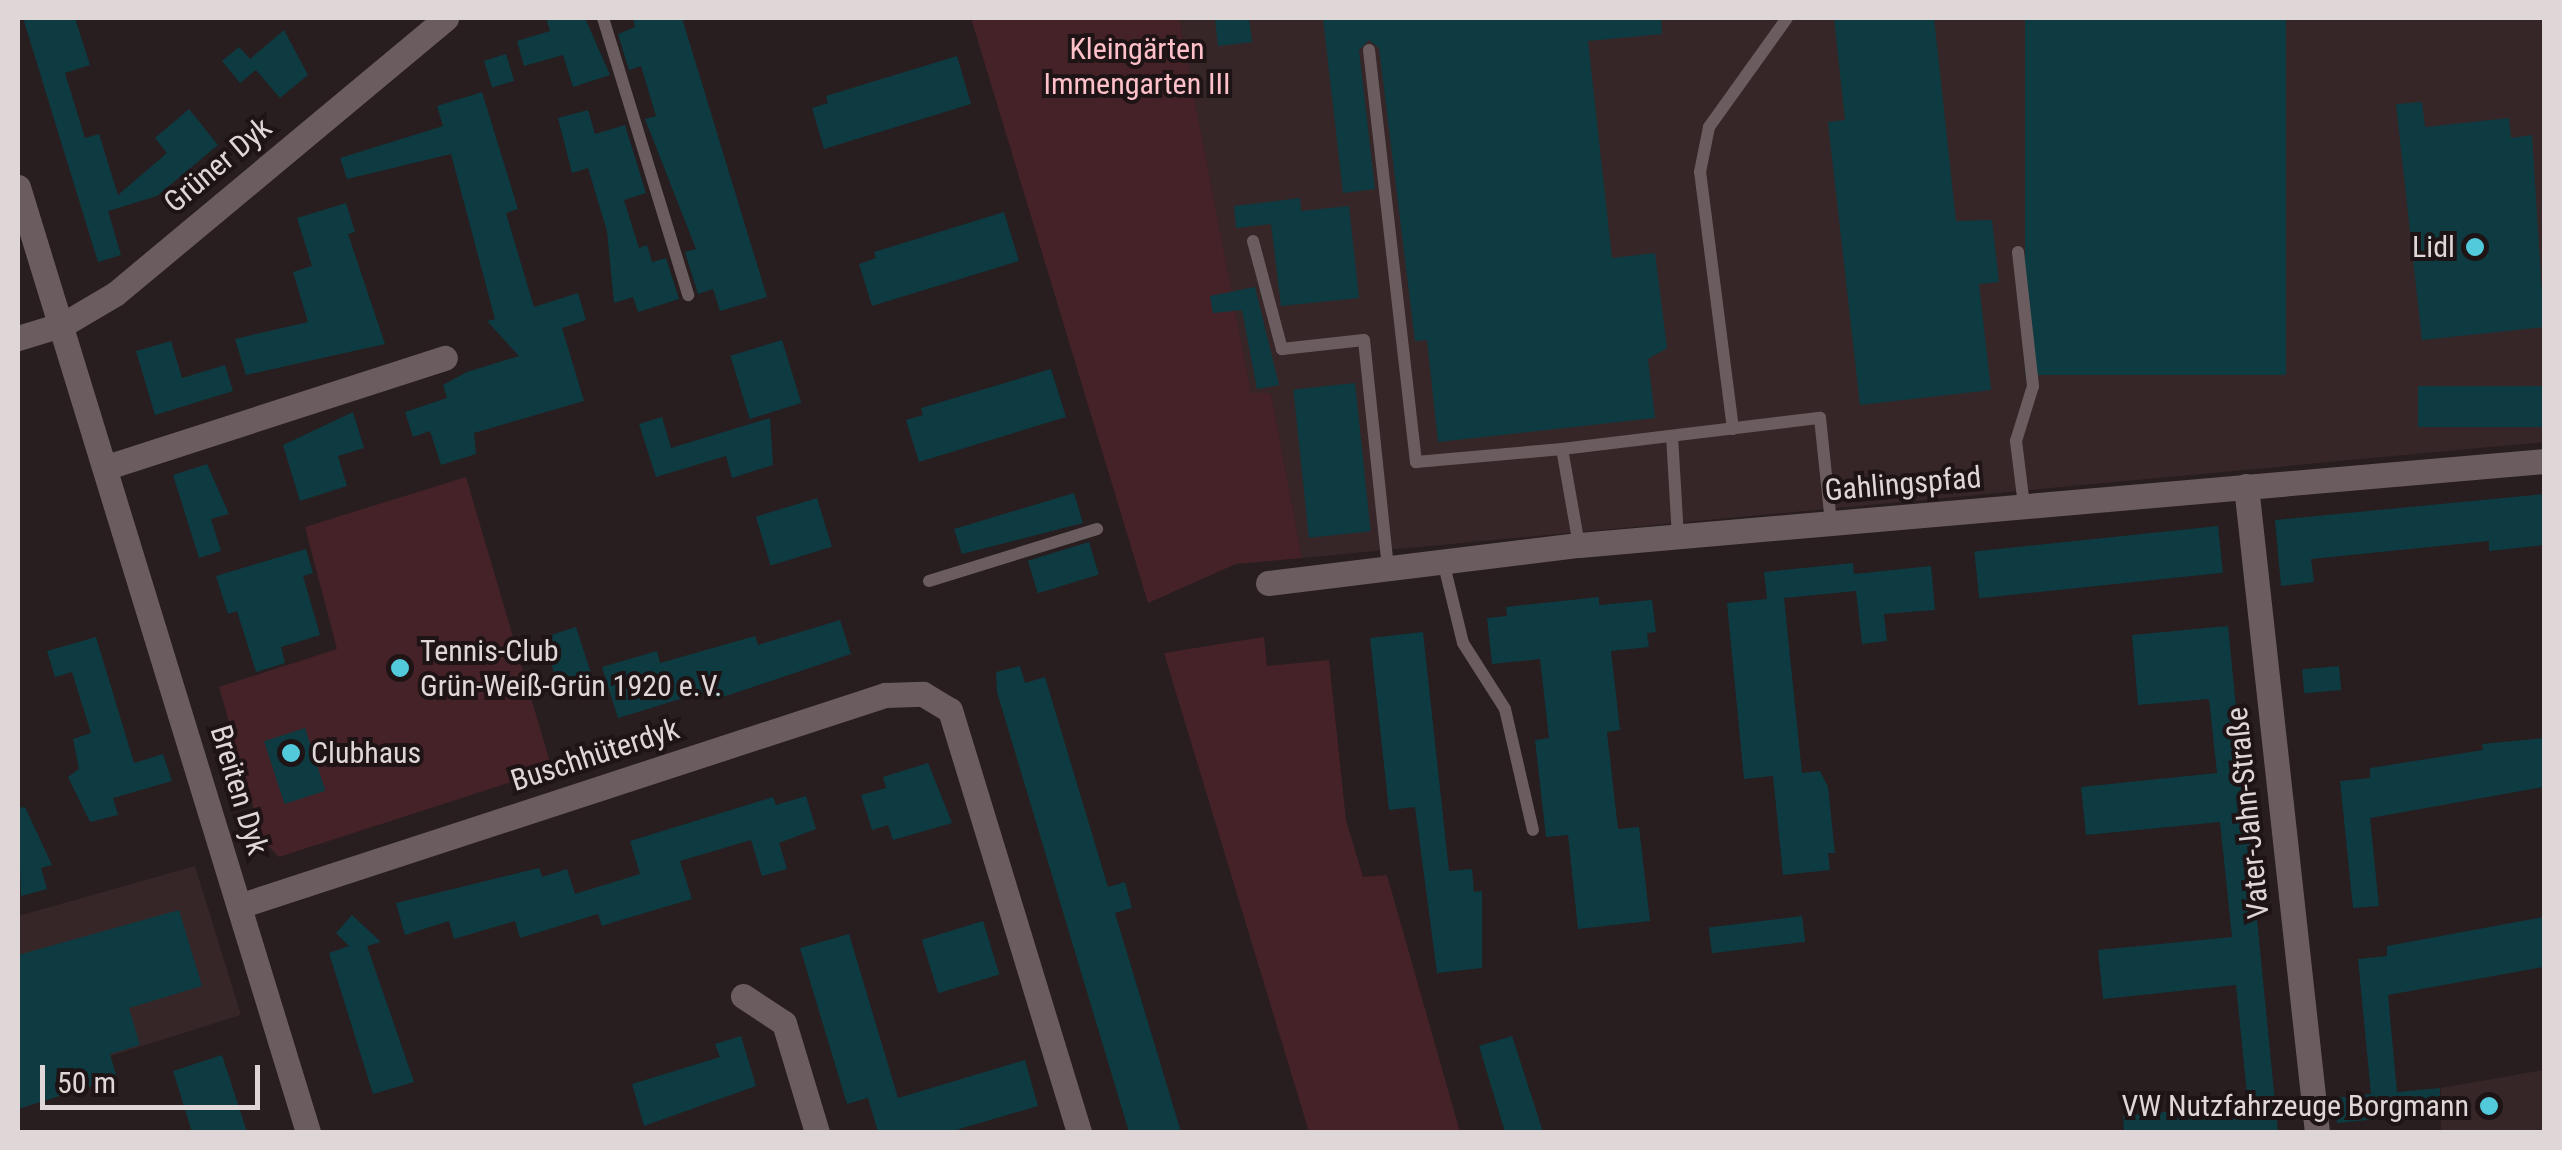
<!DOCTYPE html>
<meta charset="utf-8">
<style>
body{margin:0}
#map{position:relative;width:2562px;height:1150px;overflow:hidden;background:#281d1f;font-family:"Roboto Condensed",sans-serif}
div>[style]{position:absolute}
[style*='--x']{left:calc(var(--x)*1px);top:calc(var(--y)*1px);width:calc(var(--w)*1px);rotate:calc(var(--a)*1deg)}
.built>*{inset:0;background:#362628}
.green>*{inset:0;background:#442228}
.building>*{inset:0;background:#0d3b41;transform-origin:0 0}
.lane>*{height:12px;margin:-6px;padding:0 6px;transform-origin:6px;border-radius:6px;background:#6b5d5f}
.street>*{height:25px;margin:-12.5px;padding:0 12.5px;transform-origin:12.5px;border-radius:12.5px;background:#6b5d5f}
.dots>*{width:28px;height:28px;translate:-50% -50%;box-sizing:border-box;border:5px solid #1f1415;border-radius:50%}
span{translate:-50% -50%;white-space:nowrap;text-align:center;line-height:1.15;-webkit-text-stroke:8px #1f1415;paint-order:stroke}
.park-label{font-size:30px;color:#fec0c9}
.street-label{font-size:30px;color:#ded6d7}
.poi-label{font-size:30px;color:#ded6d7}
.right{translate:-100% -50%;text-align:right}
.left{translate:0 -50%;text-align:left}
.frame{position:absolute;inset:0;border:20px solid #ded6d7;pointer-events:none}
.scale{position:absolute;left:40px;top:1065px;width:220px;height:45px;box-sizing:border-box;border:5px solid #ded6d7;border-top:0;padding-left:12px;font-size:30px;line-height:35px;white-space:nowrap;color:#ded6d7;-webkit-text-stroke:8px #1f1415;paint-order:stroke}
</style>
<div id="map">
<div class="built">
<div style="clip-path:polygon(1179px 18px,2544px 18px,2544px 442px,1302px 558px,1271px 393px,1251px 394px)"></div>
<div style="clip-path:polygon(195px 866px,241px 1015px,18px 1085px,18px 916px)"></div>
<div style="clip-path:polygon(2544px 1070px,2544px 1132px,2441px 1132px,2441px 1088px)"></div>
</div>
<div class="green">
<div style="clip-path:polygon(971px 18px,1179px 18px,1251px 393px,1271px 393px,1302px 558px,1236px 564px,1148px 603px)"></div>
<div style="clip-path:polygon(466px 477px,552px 769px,279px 857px,263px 841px,219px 687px,337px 649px,305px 527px)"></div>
<div style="clip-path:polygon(1264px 637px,1267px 666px,1329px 660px,1346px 820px,1363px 877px,1387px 875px,1460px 1132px,1309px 1132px,1164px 653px)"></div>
</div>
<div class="building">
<div style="clip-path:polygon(23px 18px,75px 18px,90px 65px,65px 73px,85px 138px,99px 134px,118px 195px,167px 153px,155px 138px,189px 109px,218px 145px,157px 196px,108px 211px,121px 255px,98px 262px)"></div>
<div style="clip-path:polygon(546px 18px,585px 18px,610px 75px,573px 87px,563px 55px,524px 66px,517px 41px,550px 31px)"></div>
<div style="clip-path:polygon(633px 18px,682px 18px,767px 297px,720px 311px,713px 289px,698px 294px,685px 252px,696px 249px,645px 119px,656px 116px,641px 66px,629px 70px,618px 34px,635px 27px)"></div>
<div style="clip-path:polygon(1234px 18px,1249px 18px,1252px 42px,1218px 46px,1215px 19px)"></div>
<div style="clip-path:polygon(1323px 18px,1661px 18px,1662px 34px,1588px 41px,1612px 258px,1655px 253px,1667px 348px,1648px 359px,1655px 418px,1438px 442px,1427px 340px,1415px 341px,1379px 48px,1369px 40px,1359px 50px,1375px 189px,1343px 193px)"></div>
<div style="clip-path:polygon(1834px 18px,1934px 18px,1956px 221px,1992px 220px,1999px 282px,1979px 284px,1991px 390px,1860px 405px,1828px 122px,1845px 120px)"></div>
<div style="left:2025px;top:18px;width:261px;height:357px"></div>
<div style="clip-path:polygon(284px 30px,308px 75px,280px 98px,256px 70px,240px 83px,222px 61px,239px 47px,250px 59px)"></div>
<div style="left:506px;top:54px;width:28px;height:23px;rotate:73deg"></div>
<div style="clip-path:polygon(957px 56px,971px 104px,824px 149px,812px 108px,828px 103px,826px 96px)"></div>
<div style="clip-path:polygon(482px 92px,518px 209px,506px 213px,534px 307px,578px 293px,586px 320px,562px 328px,584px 401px,474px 433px,476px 454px,441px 465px,430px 431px,413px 437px,405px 412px,447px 398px,443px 385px,467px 372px,519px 356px,487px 321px,495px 319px,451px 154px,347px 179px,340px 158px,443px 126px,437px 106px)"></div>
<div style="clip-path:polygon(2422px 102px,2425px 127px,2509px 118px,2511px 138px,2532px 135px,2544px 327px,2422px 340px,2396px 104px)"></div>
<div style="clip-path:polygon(588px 110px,595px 134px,625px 125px,646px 193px,624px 200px,639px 248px,647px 245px,652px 262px,666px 258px,679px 299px,638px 312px,633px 297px,614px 303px,607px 231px,588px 168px,572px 173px,558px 118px)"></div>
<div style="clip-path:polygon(1300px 198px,1301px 211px,1349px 206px,1359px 298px,1281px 306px,1271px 224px,1236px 228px,1234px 206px)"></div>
<div style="clip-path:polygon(346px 203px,355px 232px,348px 234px,385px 344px,246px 375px,235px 339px,308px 322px,293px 272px,312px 266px,297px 218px)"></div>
<div style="clip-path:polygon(1004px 212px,1019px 261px,872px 306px,859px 264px,876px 258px,874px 252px)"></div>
<div style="clip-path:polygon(1255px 287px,1279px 385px,1257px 389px,1242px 310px,1213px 313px,1210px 296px)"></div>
<div style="left:782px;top:340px;width:66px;height:54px;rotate:73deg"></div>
<div style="clip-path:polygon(171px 341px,182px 378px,225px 365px,233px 391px,155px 415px,136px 351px)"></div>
<div style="clip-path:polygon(1051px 369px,1066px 417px,919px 462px,906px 420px,923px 415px,921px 408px)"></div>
<div style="left:1355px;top:383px;width:149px;height:62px;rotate:84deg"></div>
<div style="left:2544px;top:386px;width:41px;height:126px;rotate:90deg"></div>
<div style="clip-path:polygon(353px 412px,364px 448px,338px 456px,347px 486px,300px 501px,283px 445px)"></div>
<div style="clip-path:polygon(662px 417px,671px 448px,770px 418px,773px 465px,732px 478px,726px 456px,656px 477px,639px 424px)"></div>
<div style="clip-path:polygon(207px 464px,229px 514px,211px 519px,221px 551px,199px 558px,173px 475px)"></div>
<div style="clip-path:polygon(1074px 493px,1083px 523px,962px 554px,954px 529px)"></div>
<div style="clip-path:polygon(2544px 494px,2544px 545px,2489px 551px,2489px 541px,2311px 559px,2314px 582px,2281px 586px,2275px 520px)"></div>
<div style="left:817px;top:498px;width:51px;height:64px;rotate:73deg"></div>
<div style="left:2218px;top:526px;width:47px;height:245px;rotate:84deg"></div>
<div style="left:1089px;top:542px;width:34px;height:64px;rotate:73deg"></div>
<div style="clip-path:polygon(306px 549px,313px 573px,303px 576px,320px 635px,281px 647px,285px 663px,256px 672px,237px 611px,228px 614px,216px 576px)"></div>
<div style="clip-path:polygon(1853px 563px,1854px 574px,1931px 566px,1935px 610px,1884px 614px,1887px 641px,1862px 644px,1856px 591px,1784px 598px,1802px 773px,1820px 771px,1828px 787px,1835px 853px,1828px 853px,1830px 870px,1783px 875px,1773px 776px,1744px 779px,1727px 603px,1767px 599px,1764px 572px)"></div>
<div style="clip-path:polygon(1599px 597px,1599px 605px,1652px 600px,1656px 632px,1647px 633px,1649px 647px,1611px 651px,1620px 730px,1607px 732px,1618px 829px,1639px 827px,1650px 921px,1578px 929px,1568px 835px,1546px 837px,1535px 740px,1549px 738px,1540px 659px,1492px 664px,1487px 618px,1507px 616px,1506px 607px)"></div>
<div style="clip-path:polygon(840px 620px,851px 654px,717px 699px,700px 693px,618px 718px,602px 667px,657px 651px,660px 663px,755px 636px,758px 645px)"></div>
<div style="clip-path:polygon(2228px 626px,2278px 1132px,2124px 1132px,2123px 1116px,2248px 1104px,2236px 985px,2103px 999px,2098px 950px,2232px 937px,2220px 822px,2086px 835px,2081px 787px,2217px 773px,2209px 699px,2138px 705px,2132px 635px)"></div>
<div style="left:576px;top:627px;width:63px;height:35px;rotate:72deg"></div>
<div style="clip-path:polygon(1423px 632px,1449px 871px,1472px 869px,1474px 892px,1482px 891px,1482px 968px,1437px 973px,1415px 807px,1389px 810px,1370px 638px)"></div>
<div style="clip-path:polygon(96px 637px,134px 763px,163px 754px,172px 781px,113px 798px,118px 815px,90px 822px,68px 777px,79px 769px,73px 739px,91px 733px,72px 672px,55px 677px,47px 651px)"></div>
<div style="clip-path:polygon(1020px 666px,1025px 683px,1045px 677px,1108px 887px,1125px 882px,1132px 908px,1115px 913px,1181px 1132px,1129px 1132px,997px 692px,996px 672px)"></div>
<div style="left:2339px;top:666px;width:24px;height:37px;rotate:85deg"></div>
<div style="left:305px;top:728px;width:66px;height:43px;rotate:72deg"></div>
<div style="clip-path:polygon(2544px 738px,2544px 787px,2370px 818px,2379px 906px,2353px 908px,2340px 781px,2370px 778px,2370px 768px,2483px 750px,2482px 744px)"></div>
<div style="clip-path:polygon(928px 763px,952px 823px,893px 840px,888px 825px,872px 830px,861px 795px,886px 788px,883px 777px)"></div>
<div style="clip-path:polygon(806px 796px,816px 829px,779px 843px,787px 869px,762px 876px,751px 840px,680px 861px,692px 899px,614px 922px,602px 926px,598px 914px,520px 938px,515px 921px,454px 939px,449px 921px,405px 935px,396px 903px,539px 868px,542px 877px,567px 869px,575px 894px,640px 874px,630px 841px,773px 797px,776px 805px)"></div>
<div style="clip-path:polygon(25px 807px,52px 865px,41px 868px,47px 889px,21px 896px,18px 808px)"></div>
<div style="clip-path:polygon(179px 910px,202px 986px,129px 1008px,140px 1045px,110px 1054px,117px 1078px,18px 1109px,18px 955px)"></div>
<div style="clip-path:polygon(352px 915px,381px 942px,367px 946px,414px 1082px,373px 1094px,329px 953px,349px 946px,336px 933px)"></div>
<div style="left:1802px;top:916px;width:26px;height:94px;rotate:83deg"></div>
<div style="clip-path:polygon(2544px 917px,2544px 967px,2388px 995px,2397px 1092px,2440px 1088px,2440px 1113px,2337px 1123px,2334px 1098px,2371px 1094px,2358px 959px,2387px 956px,2387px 946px)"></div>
<div style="left:983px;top:921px;width:56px;height:64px;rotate:73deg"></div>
<div style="clip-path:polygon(849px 934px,898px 1098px,1025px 1060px,1038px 1106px,949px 1132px,878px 1132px,868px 1098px,847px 1104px,800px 948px)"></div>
<div style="clip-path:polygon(741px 1036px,756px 1086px,644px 1126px,632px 1084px,720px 1057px,715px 1044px)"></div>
<div style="clip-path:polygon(1512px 1036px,1537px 1113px,1543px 1132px,1505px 1132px,1479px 1046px)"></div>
<div style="clip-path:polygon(222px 1055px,247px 1132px,192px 1132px,173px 1071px)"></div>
</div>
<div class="lane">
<div style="--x:603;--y:18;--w:290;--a:72.9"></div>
<div style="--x:1369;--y:50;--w:415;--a:83.5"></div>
<div style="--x:1416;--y:462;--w:147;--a:-5.1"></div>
<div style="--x:1253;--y:241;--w:112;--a:75"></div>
<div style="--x:1282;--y:349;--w:82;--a:-6.3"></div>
<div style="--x:1364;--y:340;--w:228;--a:84"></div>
<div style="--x:2018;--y:252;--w:135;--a:83.6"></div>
<div style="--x:2033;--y:386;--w:58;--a:107.2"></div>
<div style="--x:2016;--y:441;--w:64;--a:82.9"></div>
<div style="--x:1733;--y:429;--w:259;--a:-97.3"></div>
<div style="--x:1700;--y:172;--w:46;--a:-78.7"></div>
<div style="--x:1709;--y:127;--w:134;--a:-54.4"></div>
<div style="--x:1672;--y:436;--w:100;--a:86.6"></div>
<div style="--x:1579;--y:545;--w:97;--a:-100"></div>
<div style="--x:1562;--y:449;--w:260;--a:-6.9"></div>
<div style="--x:1820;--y:418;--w:106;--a:84"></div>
<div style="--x:1443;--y:561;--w:84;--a:76.3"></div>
<div style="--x:1463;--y:643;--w:78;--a:57.5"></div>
<div style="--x:1505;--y:709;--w:124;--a:77"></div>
<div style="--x:929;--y:581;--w:176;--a:-17.2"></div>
</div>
<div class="street">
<div style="--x:18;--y:187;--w:988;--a:72.94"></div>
<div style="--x:18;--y:338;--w:48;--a:-16.9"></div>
<div style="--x:64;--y:324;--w:59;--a:-30.5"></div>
<div style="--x:115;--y:294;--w:431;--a:-39.8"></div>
<div style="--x:107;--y:467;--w:355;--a:-17.9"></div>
<div style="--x:2246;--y:486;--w:650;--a:83.73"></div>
<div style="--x:1268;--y:583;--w:313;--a:-7"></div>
<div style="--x:1579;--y:545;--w:969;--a:-4.97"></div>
<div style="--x:239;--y:906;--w:680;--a:-18.09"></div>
<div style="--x:885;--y:695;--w:38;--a:-2"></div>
<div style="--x:923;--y:694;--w:31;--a:31"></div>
<div style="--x:950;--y:710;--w:441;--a:73"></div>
<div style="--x:743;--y:996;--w:49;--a:33.4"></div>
<div style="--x:784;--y:1023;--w:114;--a:73.2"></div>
</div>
<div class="dots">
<div style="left:2475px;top:247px;background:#53cadc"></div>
<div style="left:400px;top:668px;background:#53cadc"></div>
<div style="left:291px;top:753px;background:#53cadc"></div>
<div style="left:2489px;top:1106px;background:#53cadc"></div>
</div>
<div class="park-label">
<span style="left:1137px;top:66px">Kleingärten<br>Immengarten III</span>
</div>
<div class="street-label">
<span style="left:218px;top:165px;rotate:-40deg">Grüner Dyk</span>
<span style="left:1903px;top:484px;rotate:-5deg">Gahlingspfad</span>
<span style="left:595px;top:755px;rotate:-18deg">Buschhüterdyk</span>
<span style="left:239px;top:790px;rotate:73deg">Breiten Dyk</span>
<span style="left:2248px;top:813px;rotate:-96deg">Vater-Jahn-Straße</span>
</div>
<div class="poi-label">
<span class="right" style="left:2455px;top:247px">Lidl</span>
<span class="left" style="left:420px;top:668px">Tennis-Club<br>Grün-Weiß-Grün 1920 e.V.</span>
<span class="left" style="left:311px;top:753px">Clubhaus</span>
<span class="right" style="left:2469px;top:1106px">VW Nutzfahrzeuge Borgmann</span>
</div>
<div class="frame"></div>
<div class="scale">50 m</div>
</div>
